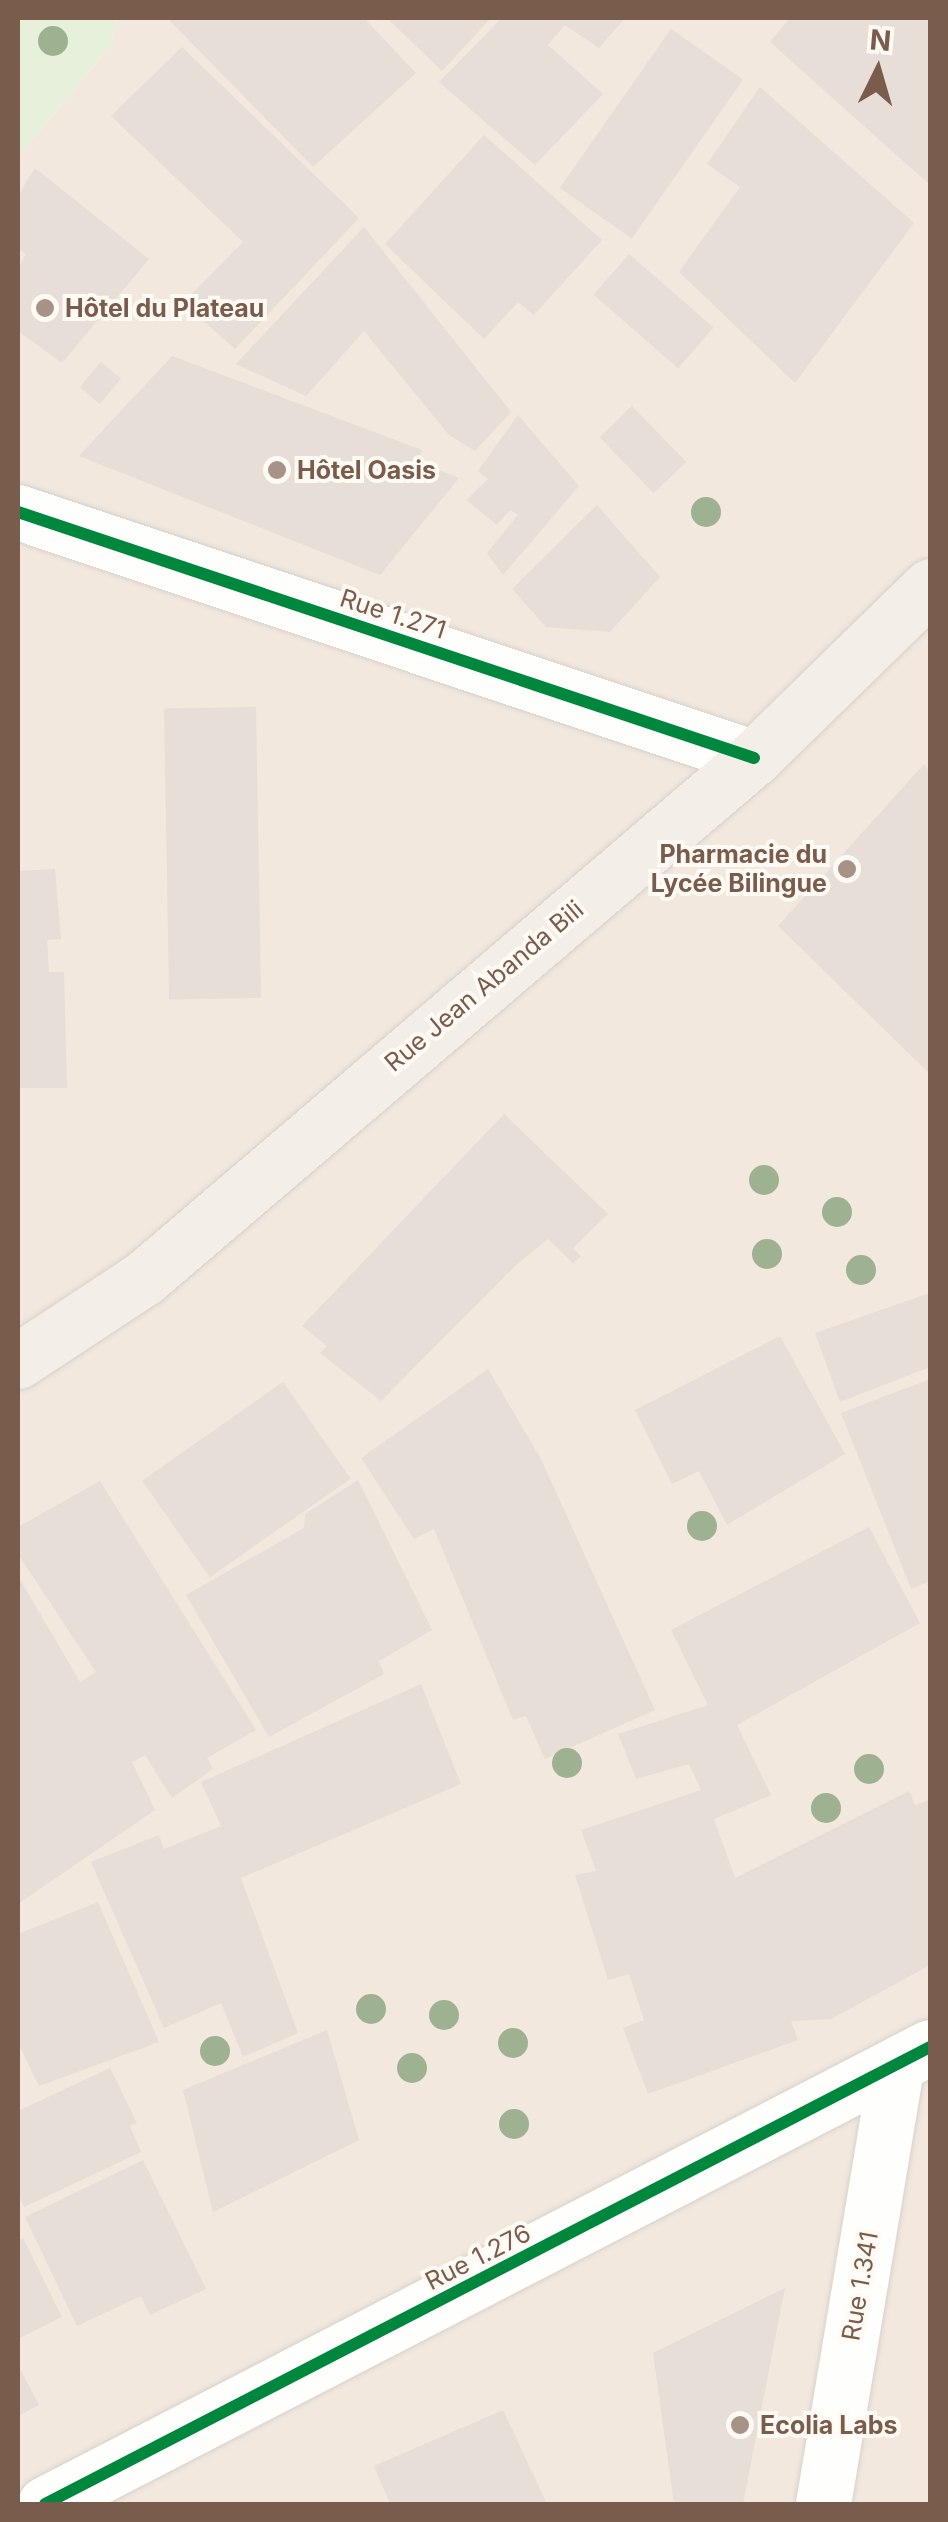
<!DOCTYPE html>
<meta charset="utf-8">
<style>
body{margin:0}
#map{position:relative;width:948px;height:2522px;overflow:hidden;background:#f9f5f0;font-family:Inter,sans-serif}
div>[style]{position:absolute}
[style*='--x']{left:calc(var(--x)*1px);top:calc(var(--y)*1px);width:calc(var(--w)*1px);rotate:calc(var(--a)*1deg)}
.residential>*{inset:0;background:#f2e8de}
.green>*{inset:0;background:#e7f0db}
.building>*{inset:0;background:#e6ded7;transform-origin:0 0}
.roads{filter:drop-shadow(0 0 2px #d7d1cb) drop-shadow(0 0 2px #d7d1cb)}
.minor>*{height:55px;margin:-27.5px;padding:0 27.5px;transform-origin:27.5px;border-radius:27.5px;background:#fefefd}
.tertiary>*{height:55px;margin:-27.5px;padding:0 27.5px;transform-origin:27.5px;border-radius:27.5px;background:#fefefd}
.primary>*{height:55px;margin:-27.5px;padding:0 27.5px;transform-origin:27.5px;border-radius:27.5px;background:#f3eee8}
.cycleway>*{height:12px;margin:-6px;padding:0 6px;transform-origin:6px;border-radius:6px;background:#00873e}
.trees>*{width:30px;height:30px;margin:-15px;border-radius:50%;background:#9eb190}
.dots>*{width:28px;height:28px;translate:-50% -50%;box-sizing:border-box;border:5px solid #fffaf3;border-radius:50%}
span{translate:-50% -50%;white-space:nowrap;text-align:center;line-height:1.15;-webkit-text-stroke:8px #fffaf3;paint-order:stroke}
.poi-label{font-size:25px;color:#7a5c4d;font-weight:700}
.left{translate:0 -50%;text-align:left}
.right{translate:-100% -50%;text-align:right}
.street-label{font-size:25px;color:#7a5c4d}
.frame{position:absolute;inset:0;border:20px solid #7a5c4d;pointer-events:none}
.north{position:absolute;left:828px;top:20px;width:100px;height:100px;-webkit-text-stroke:8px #fffaf3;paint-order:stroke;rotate:5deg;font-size:28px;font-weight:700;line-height:40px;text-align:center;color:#7a5c4d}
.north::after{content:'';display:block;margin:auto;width:35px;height:45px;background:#7a5c4d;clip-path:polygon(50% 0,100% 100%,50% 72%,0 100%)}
</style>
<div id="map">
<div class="residential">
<div style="clip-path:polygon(118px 18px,930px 18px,930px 2504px,18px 2504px,18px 157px,110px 47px)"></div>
</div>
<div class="green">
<div style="clip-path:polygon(18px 18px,118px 18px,110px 47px,18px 157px)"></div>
</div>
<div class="building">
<div style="clip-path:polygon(167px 18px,364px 18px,416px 73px,313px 167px)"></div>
<div style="clip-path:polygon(387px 18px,491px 18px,442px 71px)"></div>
<div style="clip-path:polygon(502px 18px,625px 18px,599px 48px,565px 25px,548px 45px,603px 94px,535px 165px,439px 82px)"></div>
<div style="clip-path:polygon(790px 18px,930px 18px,930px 185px,770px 42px)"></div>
<div style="left:671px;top:29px;width:88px;height:194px;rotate:35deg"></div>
<div style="clip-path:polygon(182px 47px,359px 218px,235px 349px,183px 303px,243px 242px,111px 116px)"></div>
<div style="clip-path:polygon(760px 87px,914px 223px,795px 383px,679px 272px,740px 187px,707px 164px)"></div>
<div style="clip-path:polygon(484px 135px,602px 240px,534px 315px,518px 302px,484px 339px,385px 244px)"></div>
<div style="clip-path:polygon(35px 168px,149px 259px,62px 363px,18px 331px,18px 268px,26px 254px,18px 249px,18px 196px)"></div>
<div style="clip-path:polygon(364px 227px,511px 412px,475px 451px,449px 435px,364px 331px,306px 396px,236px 364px)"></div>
<div style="left:629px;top:254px;width:112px;height:54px;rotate:41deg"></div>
<div style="clip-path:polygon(172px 356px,422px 450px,418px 462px,459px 478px,380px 575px,79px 456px)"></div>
<div style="left:101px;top:362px;width:26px;height:33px;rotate:40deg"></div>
<div style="left:632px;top:406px;width:78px;height:45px;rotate:46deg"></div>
<div style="clip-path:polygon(518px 415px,579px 486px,503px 575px,487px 553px,518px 515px,510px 510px,497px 525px,466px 500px,488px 479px,478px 471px)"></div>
<div style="clip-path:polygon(597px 505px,660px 577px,610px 632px,546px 627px,512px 589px)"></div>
<div style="left:256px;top:707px;width:291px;height:92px;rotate:89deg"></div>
<div style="clip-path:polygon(924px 764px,930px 773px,930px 1074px,778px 926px)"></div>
<div style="clip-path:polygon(55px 869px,61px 939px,47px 940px,49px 972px,64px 972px,67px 1088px,18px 1088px,18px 871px)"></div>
<div style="clip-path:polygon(504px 1114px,608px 1214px,573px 1248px,581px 1257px,573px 1263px,548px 1239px,515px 1266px,381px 1401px,320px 1353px,327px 1346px,302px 1326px)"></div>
<div style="clip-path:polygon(930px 1293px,930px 1367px,840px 1402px,815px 1333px)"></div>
<div style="clip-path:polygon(780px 1336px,845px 1454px,727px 1525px,699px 1471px,672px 1484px,635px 1410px)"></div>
<div style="clip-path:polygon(488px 1369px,541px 1459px,655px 1710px,545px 1759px,526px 1716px,513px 1720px,434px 1529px,414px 1539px,361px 1458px)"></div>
<div style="clip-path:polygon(930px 1379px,930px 1581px,911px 1589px,841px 1413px)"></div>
<div style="left:283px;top:1382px;width:118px;height:172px;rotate:55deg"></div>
<div style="clip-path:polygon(358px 1480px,432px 1630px,379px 1661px,384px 1674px,269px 1737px,186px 1595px,304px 1528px,305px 1514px)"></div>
<div style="clip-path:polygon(100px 1481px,256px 1730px,207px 1758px,213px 1769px,172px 1798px,145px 1755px,132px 1762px,155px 1810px,18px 1904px,18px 1576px,80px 1682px,96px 1672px,18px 1554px,18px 1527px)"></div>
<div style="clip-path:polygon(869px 1527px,920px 1623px,737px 1725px,771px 1795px,714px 1819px,735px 1878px,909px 1791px,915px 1805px,930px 1800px,930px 1965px,831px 2019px,791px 2021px,798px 2040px,648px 2094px,623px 2028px,644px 2020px,629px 1974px,608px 1980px,575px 1875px,596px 1871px,581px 1830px,701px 1790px,689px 1764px,636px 1779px,618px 1734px,708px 1705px,671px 1630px)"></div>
<div style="clip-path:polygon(421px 1684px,461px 1784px,241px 1878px,298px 2033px,243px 2057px,221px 2003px,164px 2028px,91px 1862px,159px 1835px,164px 1849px,221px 1826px,201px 1782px)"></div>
<div style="clip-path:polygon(98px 1902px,159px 2042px,39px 2086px,18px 2043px,18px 1934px)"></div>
<div style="clip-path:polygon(327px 2030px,359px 2140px,213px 2212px,183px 2090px)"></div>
<div style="clip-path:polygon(110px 2068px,137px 2123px,130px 2126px,141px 2152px,24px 2207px,18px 2193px,18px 2111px)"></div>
<div style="clip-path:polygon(143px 2160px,206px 2289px,150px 2315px,141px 2296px,77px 2326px,25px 2217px)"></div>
<div style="clip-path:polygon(23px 2238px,62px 2317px,18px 2339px,18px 2241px)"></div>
<div style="clip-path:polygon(785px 2288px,743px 2504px,674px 2504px,653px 2353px)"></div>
<div style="clip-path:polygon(18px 2365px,39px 2405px,18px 2416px)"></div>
<div style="clip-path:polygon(503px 2410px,547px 2504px,390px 2504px,374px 2466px)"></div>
</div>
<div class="roads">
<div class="minor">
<div style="--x:45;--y:2504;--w:996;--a:-27.31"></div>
<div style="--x:823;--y:2504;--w:443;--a:-80.5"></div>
</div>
<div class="tertiary">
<div style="--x:18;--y:512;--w:776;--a:18.48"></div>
</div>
<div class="primary">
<div style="--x:18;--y:1361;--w:151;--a:-33.4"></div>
<div style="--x:144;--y:1278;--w:802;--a:-40.45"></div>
<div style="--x:754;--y:758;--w:246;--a:-44.3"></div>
</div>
</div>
<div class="cycleway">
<div style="--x:18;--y:512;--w:776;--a:18.48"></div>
<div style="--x:45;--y:2504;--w:996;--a:-27.31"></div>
</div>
<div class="trees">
<div style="left:53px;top:41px"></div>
<div style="left:706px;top:512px"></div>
<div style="left:764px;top:1180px"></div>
<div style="left:837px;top:1212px"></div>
<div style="left:767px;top:1254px"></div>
<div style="left:861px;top:1270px"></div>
<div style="left:702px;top:1526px"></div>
<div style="left:567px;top:1763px"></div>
<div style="left:869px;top:1769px"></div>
<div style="left:826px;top:1808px"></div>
<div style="left:371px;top:2009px"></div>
<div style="left:444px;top:2015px"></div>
<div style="left:513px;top:2043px"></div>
<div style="left:215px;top:2051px"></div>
<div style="left:412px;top:2068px"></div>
<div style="left:514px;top:2124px"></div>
</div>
<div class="dots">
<div style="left:45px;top:308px;background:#a69286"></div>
<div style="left:277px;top:470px;background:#a69286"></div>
<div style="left:847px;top:869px;background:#a69286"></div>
<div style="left:740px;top:2425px;background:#a69286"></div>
</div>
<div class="poi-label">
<span class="left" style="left:65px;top:308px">Hôtel du Plateau</span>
<span class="left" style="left:297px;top:470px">Hôtel Oasis</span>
<span class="right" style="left:827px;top:869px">Pharmacie du<br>Lycée Bilingue</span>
<span class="left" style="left:760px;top:2425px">Ecolia Labs</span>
</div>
<div class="street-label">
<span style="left:393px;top:614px;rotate:18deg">Rue 1.271</span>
<span style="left:484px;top:986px;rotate:-40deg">Rue Jean Abanda Bili</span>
<span style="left:478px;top:2257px;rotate:-27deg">Rue 1.276</span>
<span style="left:860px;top:2286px;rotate:-80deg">Rue 1.341</span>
</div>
<div class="frame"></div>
<div class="north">N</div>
</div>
